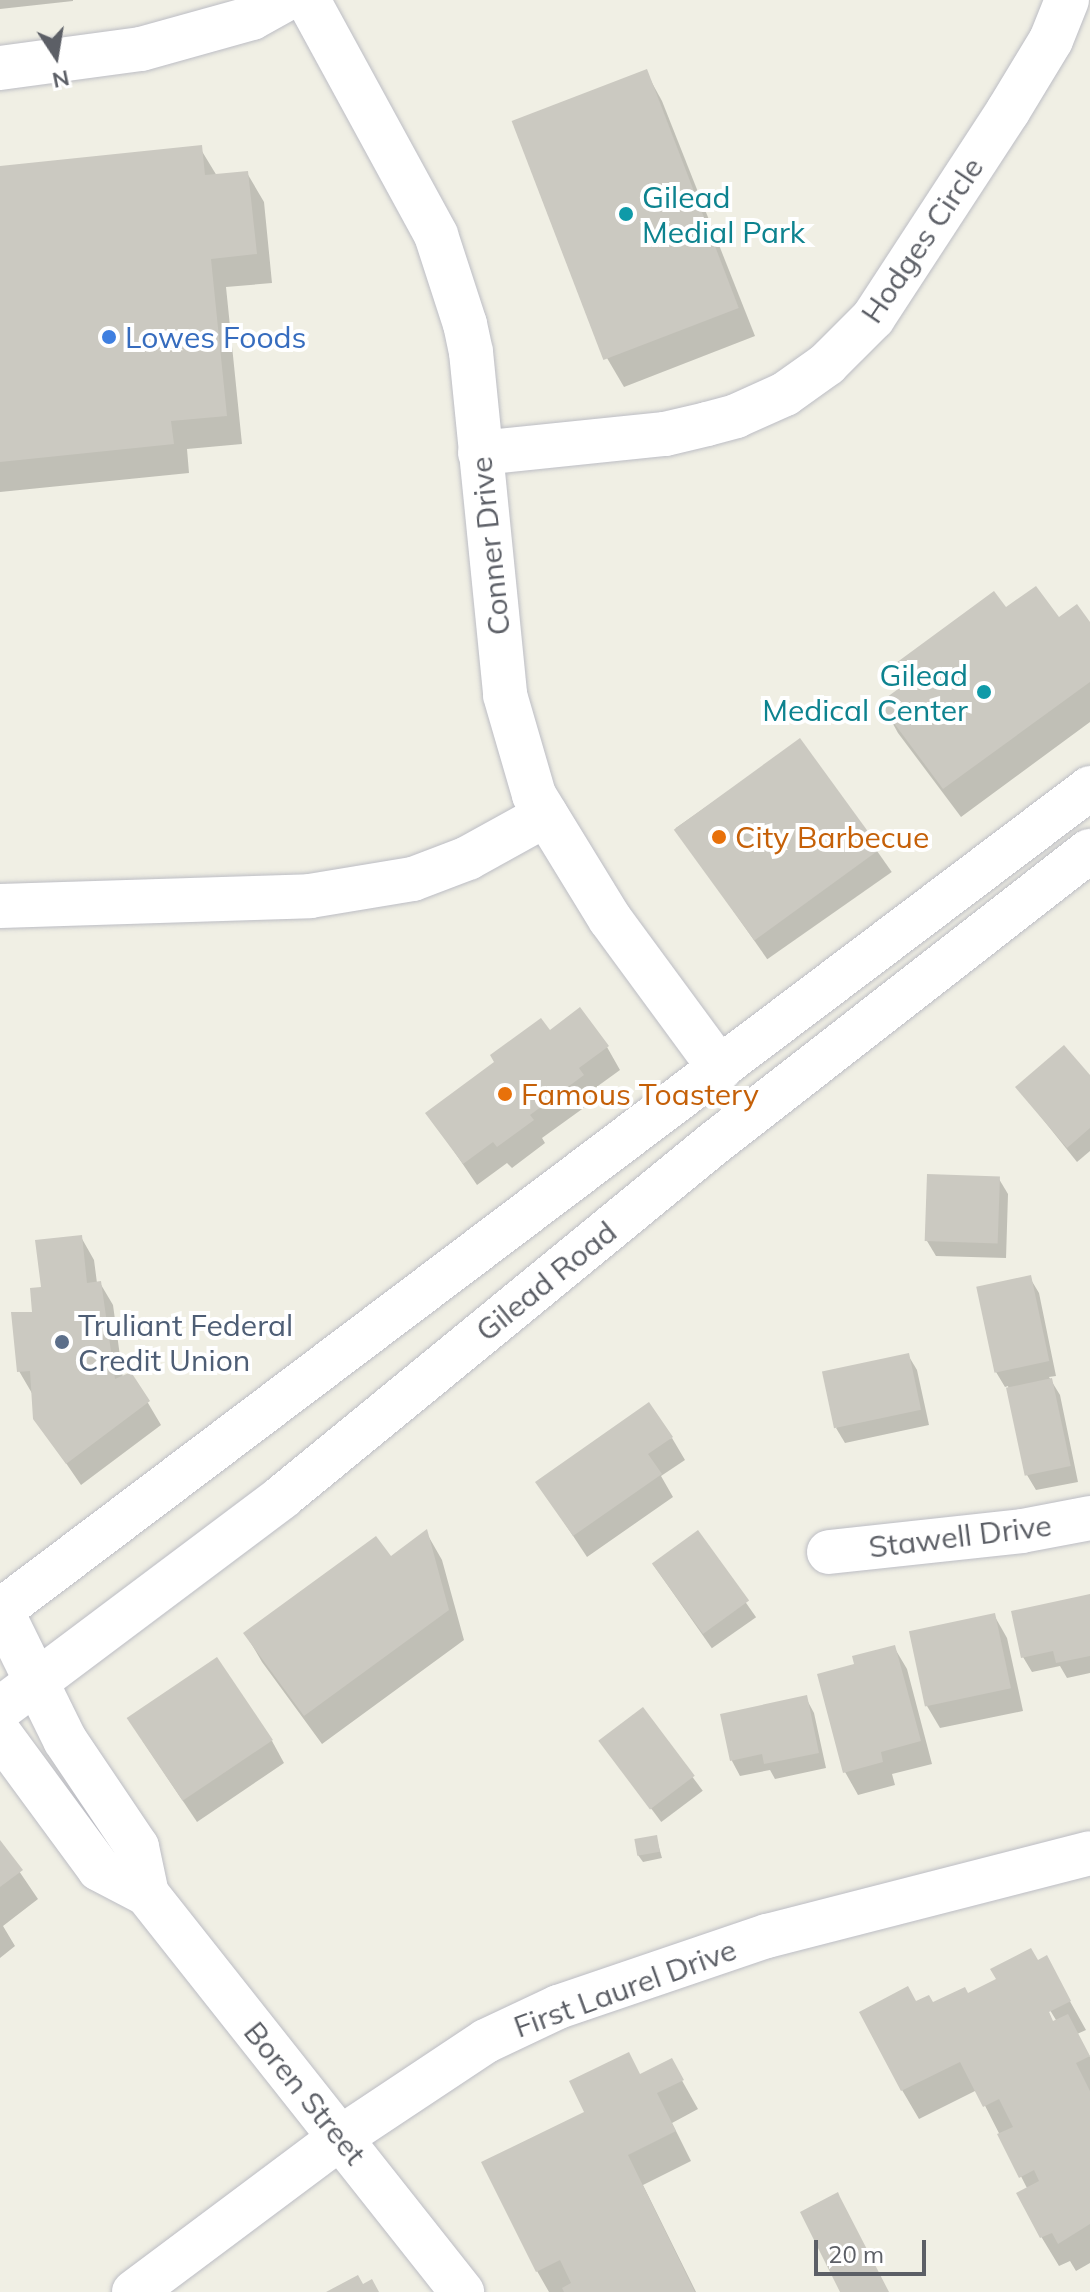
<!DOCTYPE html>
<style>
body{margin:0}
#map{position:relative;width:1090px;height:2292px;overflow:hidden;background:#f0efe4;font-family:Mulish,sans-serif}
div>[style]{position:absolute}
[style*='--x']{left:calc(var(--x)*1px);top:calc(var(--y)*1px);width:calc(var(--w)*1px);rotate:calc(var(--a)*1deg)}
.shadow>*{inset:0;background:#0003;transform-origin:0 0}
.building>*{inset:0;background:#cbc9c1;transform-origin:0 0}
.roads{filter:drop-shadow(0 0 2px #bcbdc4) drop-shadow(0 0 2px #bcbdc4)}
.minor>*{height:44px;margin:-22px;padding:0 22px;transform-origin:22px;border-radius:22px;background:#fff}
.secondary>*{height:44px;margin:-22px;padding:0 22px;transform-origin:22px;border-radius:22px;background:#fff}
.dots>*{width:22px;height:22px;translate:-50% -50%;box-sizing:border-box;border:4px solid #fff;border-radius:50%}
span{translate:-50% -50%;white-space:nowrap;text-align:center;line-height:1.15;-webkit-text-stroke:8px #fff;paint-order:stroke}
.culture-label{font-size:30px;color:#0d838f}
.left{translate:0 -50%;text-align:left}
.right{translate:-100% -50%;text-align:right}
.street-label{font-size:30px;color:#5c5f66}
.shop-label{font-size:30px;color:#366cbe}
.food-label{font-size:30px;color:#c56008}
.service-label{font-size:30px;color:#4e5e75}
.north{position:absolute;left:16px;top:16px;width:80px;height:80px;-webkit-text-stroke:6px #fff;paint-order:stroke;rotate:168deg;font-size:22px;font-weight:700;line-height:32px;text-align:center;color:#5c5f66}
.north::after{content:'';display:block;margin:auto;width:28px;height:36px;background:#5c5f66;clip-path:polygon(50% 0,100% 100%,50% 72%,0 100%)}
.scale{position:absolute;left:814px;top:2240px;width:112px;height:36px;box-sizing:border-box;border:4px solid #5c5f66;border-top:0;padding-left:10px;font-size:24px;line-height:28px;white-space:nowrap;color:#5c5f66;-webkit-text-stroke:6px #fff;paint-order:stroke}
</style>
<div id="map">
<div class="shadow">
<div style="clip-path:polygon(0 0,73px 0,73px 1px,0 9px)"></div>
<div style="clip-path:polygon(646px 72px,662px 101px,755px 336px,624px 387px,607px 358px)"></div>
<div style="clip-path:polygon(200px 148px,217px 176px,247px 173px,264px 202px,272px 283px,226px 287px,242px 444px,187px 449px,189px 473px,0 492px,0 168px)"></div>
<div style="clip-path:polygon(1006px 610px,1090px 625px,1090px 722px,961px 817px,898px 733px,882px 704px,910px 683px,898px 663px)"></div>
<div style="left:800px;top:741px;width:160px;height:152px;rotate:55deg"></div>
<div style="clip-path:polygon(549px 1032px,607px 1047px,620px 1070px,591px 1091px,596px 1099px,542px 1138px,545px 1143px,512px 1168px,507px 1163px,477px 1185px,428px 1113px)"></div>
<div style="clip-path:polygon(1090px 1078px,1090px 1151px,1077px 1162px,1017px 1087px)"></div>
<div style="clip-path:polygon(999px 1179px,1008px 1194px,1006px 1258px,936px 1256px,927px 1241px)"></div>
<div style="clip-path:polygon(81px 1237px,94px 1260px,97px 1283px,100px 1283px,113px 1305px,123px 1378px,148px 1403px,161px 1425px,81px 1485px,35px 1418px,33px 1395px,19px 1371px,43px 1289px)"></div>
<div style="clip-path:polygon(1030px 1278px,1039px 1293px,1056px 1376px,1049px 1377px,1060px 1395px,1078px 1482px,1036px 1490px,1027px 1475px,1008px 1386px,1005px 1387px,996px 1372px,978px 1289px)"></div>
<div style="clip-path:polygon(908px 1355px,917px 1370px,929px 1425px,845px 1443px,836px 1428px)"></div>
<div style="clip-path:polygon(672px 1438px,685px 1460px,661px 1476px,673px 1497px,587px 1557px,538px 1483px)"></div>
<div style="clip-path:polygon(426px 1532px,442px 1560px,464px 1640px,322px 1744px,262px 1662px,245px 1633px,390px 1558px)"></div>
<div style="left:697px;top:1533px;width:103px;height:54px;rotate:55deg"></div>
<div style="clip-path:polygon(1090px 1596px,1090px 1673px,1067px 1678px,1060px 1666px,1032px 1672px,1023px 1657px)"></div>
<div style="clip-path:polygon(994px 1615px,1007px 1638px,1023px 1711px,940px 1728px,927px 1706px,912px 1633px)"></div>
<div style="clip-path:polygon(894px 1647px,907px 1669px,932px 1764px,892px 1774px,895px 1785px,858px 1795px,845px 1772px,857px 1666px)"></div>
<div style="clip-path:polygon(806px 1698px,814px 1713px,826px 1768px,775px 1779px,770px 1770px,740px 1776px,732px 1761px,722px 1715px)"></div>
<div style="left:642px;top:1710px;width:101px;height:52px;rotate:53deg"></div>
<div style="clip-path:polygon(142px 1740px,272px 1741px,284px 1763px,197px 1822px)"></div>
<div style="clip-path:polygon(656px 1837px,662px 1858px,643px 1862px,638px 1855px)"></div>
<div style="clip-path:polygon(0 1843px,38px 1899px,3px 1926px,15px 1946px,0 1958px)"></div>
<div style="clip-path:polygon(evenodd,1037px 1962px,1062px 1987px,1086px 2030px,1077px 2034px,1090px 2057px,1090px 2263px,1076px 2271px,1070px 2261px,1059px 2266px,1042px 2238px,1018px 2194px,1028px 2190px,977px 2090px,919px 2119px,902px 2090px,916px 2003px,932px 2004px,968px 1996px,1037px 1962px,1045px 2002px,1056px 2020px,1053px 2023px,1045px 2002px)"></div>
<div style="clip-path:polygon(671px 2061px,698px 2109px,672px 2123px,691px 2161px,643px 2185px,696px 2292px,549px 2292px,537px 2271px,587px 2113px,641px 2076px)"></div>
</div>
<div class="building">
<div style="left:647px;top:69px;width:256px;height:145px;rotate:69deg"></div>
<div style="clip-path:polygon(202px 145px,205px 175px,248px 171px,257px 254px,211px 259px,227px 416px,171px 421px,174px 444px,0 462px,0 166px)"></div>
<div style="clip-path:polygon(1036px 586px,1059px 617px,1077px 604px,1090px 622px,1090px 682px,943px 789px,879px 703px,909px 681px,896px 663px,994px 591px,1006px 607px)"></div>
<div style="left:800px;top:738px;width:137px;height:156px;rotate:54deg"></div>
<div style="clip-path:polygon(580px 1007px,609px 1046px,579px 1068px,584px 1075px,530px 1115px,534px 1120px,497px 1147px,493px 1142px,463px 1164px,425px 1113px,494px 1062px,490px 1055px,541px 1018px,550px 1030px)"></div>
<div style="clip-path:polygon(1064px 1045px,1090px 1075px,1090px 1128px,1067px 1148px,1015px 1087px)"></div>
<div style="left:927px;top:1174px;width:73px;height:67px;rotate:2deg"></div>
<div style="clip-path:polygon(82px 1235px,87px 1283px,101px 1281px,115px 1379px,131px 1372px,150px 1401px,66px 1464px,33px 1419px,30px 1371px,17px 1372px,11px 1312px,32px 1312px,30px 1288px,41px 1287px,35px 1240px)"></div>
<div style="left:1031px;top:1275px;width:88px;height:56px;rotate:78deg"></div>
<div style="left:909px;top:1353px;width:58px;height:89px;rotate:78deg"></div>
<div style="left:1052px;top:1378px;width:90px;height:47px;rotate:78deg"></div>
<div style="clip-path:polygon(649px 1402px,673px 1437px,648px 1454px,662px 1474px,573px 1536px,535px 1482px)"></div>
<div style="clip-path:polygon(427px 1529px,449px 1610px,304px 1716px,243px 1633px,376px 1536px,391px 1556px)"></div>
<div style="left:698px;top:1530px;width:87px;height:57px;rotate:54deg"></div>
<div style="clip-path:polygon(1090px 1594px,1090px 1656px,1056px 1663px,1053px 1651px,1021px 1658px,1011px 1611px)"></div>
<div style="left:995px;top:1613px;width:77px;height:88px;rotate:78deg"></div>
<div style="clip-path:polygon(895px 1645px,921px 1741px,881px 1752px,883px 1762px,843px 1773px,817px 1674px,854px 1664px,852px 1656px)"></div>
<div style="left:217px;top:1657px;width:100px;height:109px;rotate:56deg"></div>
<div style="clip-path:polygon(807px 1695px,819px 1753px,764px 1764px,762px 1754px,730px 1761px,720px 1714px)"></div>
<div style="left:643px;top:1707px;width:86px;height:56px;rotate:53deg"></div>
<div style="left:657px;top:1835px;width:17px;height:23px;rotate:80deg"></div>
<div style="clip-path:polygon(0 1840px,23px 1870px,0 1887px)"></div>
<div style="clip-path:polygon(1031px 1948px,1038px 1960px,1047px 1955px,1071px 2001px,1049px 2012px,1053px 2021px,1068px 2014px,1090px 2056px,1076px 2063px,1090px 2091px,1090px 2224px,1058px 2244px,1052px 2233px,1040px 2238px,1016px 2193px,1039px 2181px,1034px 2170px,1019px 2178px,997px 2134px,1013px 2127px,999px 2099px,983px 2107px,960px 2062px,901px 2091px,859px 2012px,908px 1986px,916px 2001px,929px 1995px,933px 2002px,965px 1987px,968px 1993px,996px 1979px,990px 1969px)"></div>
<div style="clip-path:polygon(629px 2052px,640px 2074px,672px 2058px,684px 2080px,657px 2093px,676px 2131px,628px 2155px,695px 2292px,564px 2292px,562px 2288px,571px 2283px,560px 2260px,536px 2272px,481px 2162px,584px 2112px,569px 2081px)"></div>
<div style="clip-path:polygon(838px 2192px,840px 2197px,889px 2292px,840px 2292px,800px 2212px)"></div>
<div style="clip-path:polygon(358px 2275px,363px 2284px,372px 2279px,379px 2292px,326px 2292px)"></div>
</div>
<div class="roads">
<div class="minor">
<div style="--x:308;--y:0;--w:268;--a:61.4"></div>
<div style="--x:436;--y:235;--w:94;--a:72"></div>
<div style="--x:465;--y:324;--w:29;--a:78"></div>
<div style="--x:471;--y:352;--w:345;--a:84.3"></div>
<div style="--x:505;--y:695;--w:104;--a:73.8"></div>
<div style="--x:534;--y:795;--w:145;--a:58.5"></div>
<div style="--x:610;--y:919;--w:186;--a:53.7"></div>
<div style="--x:0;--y:68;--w:142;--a:-7.7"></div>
<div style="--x:141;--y:49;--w:115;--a:-15.6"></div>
<div style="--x:252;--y:18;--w:38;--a:-29"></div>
<div style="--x:480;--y:453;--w:186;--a:-5.9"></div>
<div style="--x:665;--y:434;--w:43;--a:-13.4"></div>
<div style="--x:707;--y:424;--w:30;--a:-15"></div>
<div style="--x:736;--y:416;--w:54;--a:-24.2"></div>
<div style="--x:785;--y:394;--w:52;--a:-35.5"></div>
<div style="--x:827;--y:364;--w:65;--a:-45"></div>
<div style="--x:873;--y:318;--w:247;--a:-56.9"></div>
<div style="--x:1008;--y:111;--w:83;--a:-58.8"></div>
<div style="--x:1051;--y:40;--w:43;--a:-68.2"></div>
<div style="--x:0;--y:906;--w:310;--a:-1.8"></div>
<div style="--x:310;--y:896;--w:104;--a:-9.4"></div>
<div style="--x:413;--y:879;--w:59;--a:-20.9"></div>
<div style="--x:468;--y:858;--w:89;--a:-28.9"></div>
<div style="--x:829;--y:1552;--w:194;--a:-6.2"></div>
<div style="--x:1022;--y:1531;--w:69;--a:-10.8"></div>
<div style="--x:0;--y:1608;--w:147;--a:63.8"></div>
<div style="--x:65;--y:1740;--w:129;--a:56.1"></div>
<div style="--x:137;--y:1847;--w:48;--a:78"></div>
<div style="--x:0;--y:1734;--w:167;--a:53.7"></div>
<div style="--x:99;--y:1869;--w:54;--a:27.5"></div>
<div style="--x:147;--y:1894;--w:508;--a:51.64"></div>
<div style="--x:134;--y:2292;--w:257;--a:-36.8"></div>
<div style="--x:340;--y:2138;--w:175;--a:-33.6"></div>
<div style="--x:486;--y:2041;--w:80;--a:-25.3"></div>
<div style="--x:558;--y:2007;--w:221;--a:-18.8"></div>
<div style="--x:767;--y:1936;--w:333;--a:-14.4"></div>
</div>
<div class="secondary">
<div style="--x:0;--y:1611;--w:1366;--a:-37.05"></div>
<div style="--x:0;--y:1709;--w:353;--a:-36.9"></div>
<div style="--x:282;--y:1497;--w:557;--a:-39.32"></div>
<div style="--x:713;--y:1144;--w:477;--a:-37.9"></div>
</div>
</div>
<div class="dots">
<div style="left:626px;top:214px;background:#0f9aa8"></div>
<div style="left:109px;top:337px;background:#3f7fe0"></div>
<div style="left:984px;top:692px;background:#0f9aa8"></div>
<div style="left:719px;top:837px;background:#e8710a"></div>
<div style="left:505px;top:1094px;background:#e8710a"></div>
<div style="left:62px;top:1342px;background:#5c6f8a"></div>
</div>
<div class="culture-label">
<span class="left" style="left:642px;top:214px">Gilead<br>Medial Park</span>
<span class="right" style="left:968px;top:692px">Gilead<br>Medical Center</span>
</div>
<div class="street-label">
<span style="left:922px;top:240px;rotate:-56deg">Hodges Circle</span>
<span style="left:490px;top:546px;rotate:-96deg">Conner Drive</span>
<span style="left:546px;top:1281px;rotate:-39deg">Gilead Road</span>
<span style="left:960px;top:1536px;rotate:-7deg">Stawell Drive</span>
<span style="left:625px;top:1988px;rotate:-20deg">First Laurel Drive</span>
<span style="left:305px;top:2093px;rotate:51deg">Boren Street</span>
</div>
<div class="shop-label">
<span class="left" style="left:125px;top:337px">Lowes Foods</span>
</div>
<div class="food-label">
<span class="left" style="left:735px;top:837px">City Barbecue</span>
<span class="left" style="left:521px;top:1094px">Famous Toastery</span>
</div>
<div class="service-label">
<span class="left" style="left:78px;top:1342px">Truliant Federal<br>Credit Union</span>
</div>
<div class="north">N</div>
<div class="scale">20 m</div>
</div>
